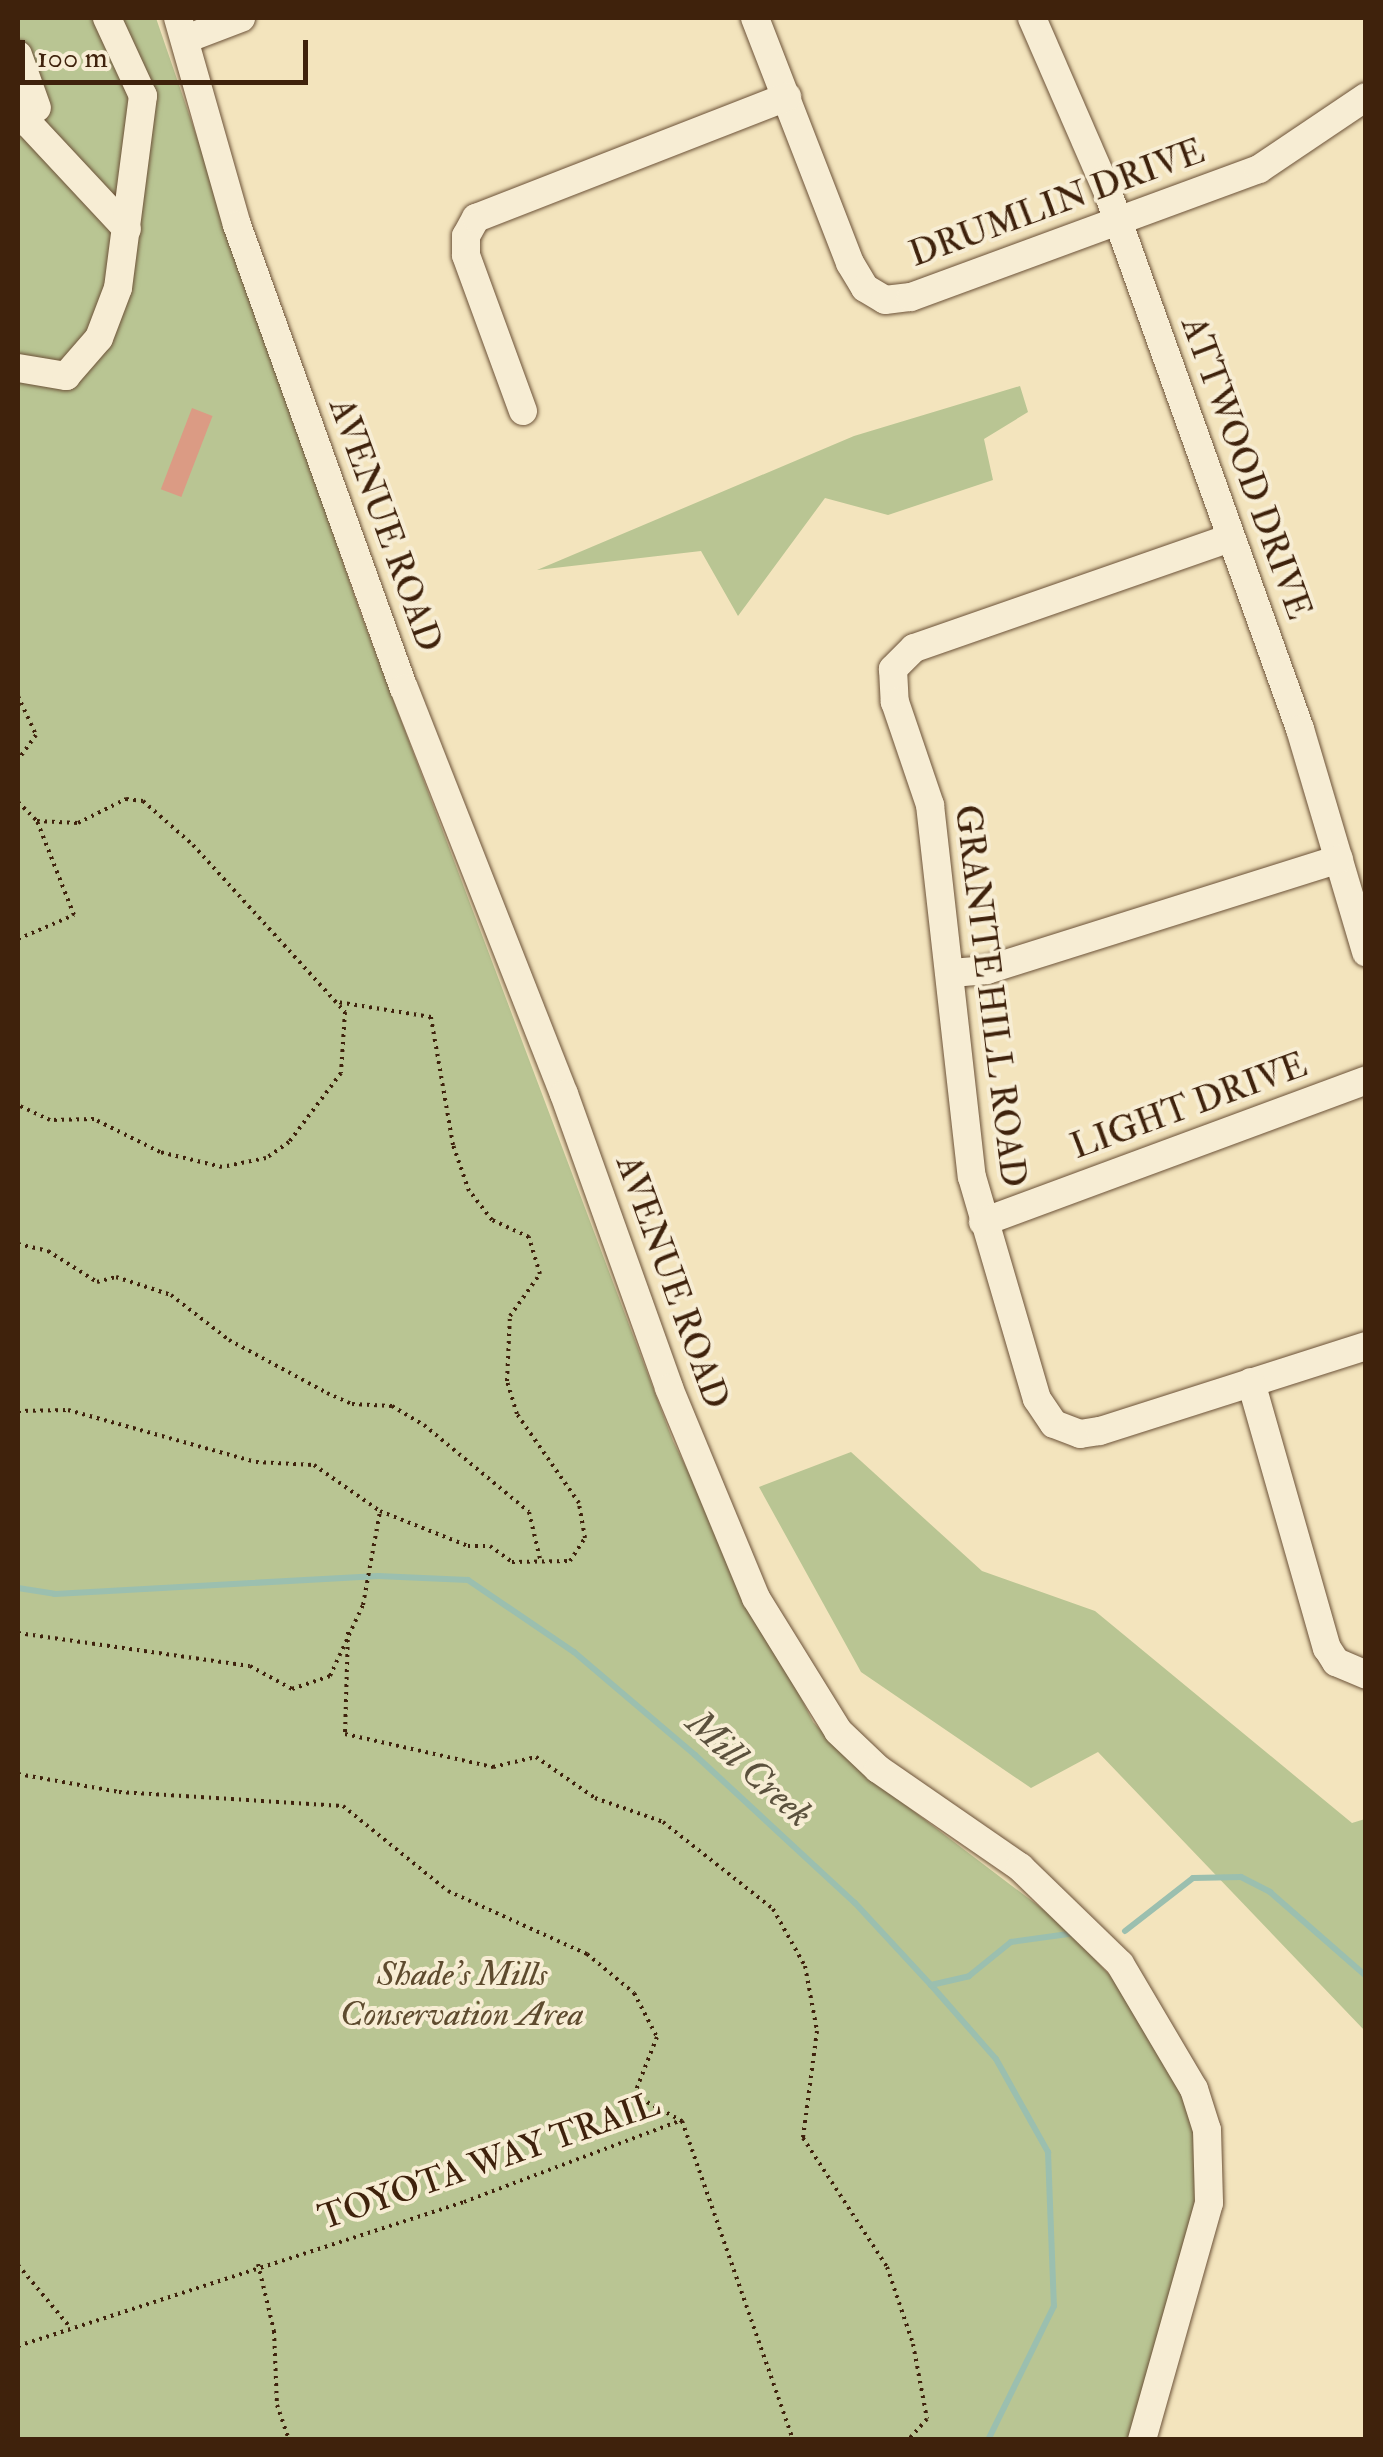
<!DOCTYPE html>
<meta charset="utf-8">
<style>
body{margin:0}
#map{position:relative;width:1383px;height:2457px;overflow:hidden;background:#f3e4bd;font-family:"IM FELL Double Pica",serif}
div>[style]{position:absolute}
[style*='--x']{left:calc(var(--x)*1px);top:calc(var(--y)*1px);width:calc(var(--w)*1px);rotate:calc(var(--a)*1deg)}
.green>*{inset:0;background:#b9c593}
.stream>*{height:6px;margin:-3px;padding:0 3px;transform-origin:3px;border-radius:3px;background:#9bbfaf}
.building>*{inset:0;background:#db9b84;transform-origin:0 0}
.path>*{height:4px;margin-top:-2px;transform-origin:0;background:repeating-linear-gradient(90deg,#3f220c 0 2.5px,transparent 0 7.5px)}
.roads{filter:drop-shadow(0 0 2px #6c5238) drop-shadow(0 0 2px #6c5238)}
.minor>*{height:28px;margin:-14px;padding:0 14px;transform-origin:14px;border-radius:14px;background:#f7edd4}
span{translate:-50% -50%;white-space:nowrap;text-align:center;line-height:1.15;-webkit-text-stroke:8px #f7edd4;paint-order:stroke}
.street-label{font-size:35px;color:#3f220c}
.park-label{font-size:35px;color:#5e4b2e;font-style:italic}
.water-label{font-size:38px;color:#5b513d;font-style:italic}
.frame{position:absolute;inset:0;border:20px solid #3f220c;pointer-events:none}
.scale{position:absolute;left:20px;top:40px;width:288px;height:45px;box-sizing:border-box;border:5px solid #3f220c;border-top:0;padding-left:12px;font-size:30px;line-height:35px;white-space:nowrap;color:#3f220c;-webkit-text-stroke:8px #f7edd4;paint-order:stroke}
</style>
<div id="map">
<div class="green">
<div style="clip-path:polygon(18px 18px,156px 18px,359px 609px,673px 1441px,813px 1722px,858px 1769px,1061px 1923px,1127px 1994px,1176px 2075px,1195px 2129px,1200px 2172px,1182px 2270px,1128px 2439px,18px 2439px)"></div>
<div style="clip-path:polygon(1020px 386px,1028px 412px,984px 439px,993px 480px,888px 515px,825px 498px,738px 616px,701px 551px,537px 570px,854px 436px)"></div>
<div style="clip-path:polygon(851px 1452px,982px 1571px,1095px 1611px,1352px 1823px,1365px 1819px,1365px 2031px,1098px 1752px,1031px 1788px,861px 1672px,759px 1487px)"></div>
</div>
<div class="stream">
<div style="--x:18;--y:1588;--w:37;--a:9"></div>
<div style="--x:55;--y:1594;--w:324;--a:-3.2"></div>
<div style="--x:378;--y:1576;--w:90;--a:2.5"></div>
<div style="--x:468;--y:1580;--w:128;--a:34.2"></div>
<div style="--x:574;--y:1652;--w:159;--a:40.4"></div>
<div style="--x:695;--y:1755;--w:218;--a:42.8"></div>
<div style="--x:855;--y:1903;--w:112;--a:47.2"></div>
<div style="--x:931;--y:1985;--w:98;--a:48.7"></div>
<div style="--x:996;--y:2059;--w:107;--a:60.8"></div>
<div style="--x:1048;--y:2152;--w:154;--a:87.8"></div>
<div style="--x:1054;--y:2306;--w:149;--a:116.2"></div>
<div style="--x:1125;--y:1931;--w:86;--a:-37.9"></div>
<div style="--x:1193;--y:1878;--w:48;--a:-1.2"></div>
<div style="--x:1241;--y:1877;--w:33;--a:27"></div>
<div style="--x:1270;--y:1892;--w:128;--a:41.2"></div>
<div style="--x:931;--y:1985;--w:39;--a:-13"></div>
<div style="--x:969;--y:1976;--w:54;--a:-39"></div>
<div style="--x:1011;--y:1942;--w:65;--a:-8"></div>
</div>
<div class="building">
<div style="left:192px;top:408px;width:22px;height:87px;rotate:21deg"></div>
</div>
<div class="path">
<div style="--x:18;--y:696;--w:43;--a:65.2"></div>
<div style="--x:36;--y:735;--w:31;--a:126"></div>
<div style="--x:18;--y:802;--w:27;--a:45"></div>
<div style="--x:37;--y:821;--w:41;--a:2.8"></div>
<div style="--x:78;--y:823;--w:54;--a:-26.6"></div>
<div style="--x:126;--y:799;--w:17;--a:7"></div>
<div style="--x:143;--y:801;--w:67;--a:41.3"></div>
<div style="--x:193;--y:845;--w:226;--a:47.7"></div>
<div style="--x:345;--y:1012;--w:61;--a:93.8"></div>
<div style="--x:341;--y:1073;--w:86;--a:127"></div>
<div style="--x:289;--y:1142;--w:28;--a:145"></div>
<div style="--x:266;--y:1158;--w:45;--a:168.4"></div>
<div style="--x:222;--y:1167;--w:64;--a:-166.4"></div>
<div style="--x:160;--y:1152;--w:74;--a:-153.4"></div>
<div style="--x:94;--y:1119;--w:44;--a:178.7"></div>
<div style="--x:50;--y:1120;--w:35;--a:-155"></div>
<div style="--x:18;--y:939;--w:61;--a:-23.2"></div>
<div style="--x:74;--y:915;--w:101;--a:-111.5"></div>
<div style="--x:18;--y:1244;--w:31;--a:13"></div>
<div style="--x:48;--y:1251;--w:58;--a:32.3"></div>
<div style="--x:97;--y:1282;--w:20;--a:-15"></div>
<div style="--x:116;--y:1277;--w:58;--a:18.1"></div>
<div style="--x:171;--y:1295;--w:73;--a:37.8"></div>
<div style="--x:229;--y:1340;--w:111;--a:28.4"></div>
<div style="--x:327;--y:1393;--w:27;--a:24"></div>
<div style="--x:352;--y:1404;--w:40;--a:2.9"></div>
<div style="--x:392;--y:1406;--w:37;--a:31"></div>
<div style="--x:424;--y:1425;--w:136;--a:39.6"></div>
<div style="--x:529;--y:1512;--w:52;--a:76.8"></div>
<div style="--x:18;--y:1411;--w:50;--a:-1.1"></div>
<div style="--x:68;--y:1410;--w:195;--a:15.5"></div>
<div style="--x:256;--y:1462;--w:58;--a:3"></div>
<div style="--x:314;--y:1465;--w:80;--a:34.9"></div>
<div style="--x:380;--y:1511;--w:95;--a:21.7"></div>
<div style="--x:468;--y:1546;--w:22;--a:0"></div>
<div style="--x:490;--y:1546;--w:27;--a:36"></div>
<div style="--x:512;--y:1562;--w:58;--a:-1"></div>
<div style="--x:570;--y:1561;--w:27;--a:-57"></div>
<div style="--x:585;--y:1538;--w:36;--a:-100"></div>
<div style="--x:579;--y:1503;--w:108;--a:-124.9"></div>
<div style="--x:517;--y:1414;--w:34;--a:-107"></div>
<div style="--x:507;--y:1381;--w:65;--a:-87.4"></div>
<div style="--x:510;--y:1316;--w:52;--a:-54.5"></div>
<div style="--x:540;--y:1274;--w:39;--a:-107"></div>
<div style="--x:529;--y:1237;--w:41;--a:-155.3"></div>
<div style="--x:492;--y:1220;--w:37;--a:-128"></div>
<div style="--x:469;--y:1191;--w:49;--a:-109.2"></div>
<div style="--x:453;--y:1145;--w:130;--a:-99.8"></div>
<div style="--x:431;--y:1017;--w:95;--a:-170.9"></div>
<div style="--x:348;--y:1632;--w:102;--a:91.7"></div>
<div style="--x:345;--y:1734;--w:152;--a:12.6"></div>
<div style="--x:493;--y:1767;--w:44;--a:-13.1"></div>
<div style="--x:536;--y:1757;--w:72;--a:34.8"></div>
<div style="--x:595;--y:1798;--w:72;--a:19.4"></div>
<div style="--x:663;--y:1822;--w:140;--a:38.3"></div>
<div style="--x:773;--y:1909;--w:65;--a:60.7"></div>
<div style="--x:805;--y:1966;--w:66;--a:79.5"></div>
<div style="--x:817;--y:2031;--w:108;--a:97.5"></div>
<div style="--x:803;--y:2138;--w:154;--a:56.9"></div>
<div style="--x:887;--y:2267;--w:81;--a:71.3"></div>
<div style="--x:913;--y:2344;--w:76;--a:79.4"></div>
<div style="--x:927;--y:2419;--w:28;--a:132"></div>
<div style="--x:18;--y:1633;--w:234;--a:8.1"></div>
<div style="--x:250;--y:1666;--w:48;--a:28.7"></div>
<div style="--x:292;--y:1689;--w:40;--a:-18.9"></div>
<div style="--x:330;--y:1676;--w:78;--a:-65.1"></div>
<div style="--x:363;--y:1605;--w:96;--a:-79.7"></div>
<div style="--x:18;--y:1774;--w:103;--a:10.1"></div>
<div style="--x:119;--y:1792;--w:224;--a:3.6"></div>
<div style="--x:343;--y:1806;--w:135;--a:39"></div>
<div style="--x:448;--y:1891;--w:153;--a:24.4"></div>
<div style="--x:587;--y:1954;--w:61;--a:39.7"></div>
<div style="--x:634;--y:1993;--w:50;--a:62.4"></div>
<div style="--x:657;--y:2037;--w:62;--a:111.6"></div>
<div style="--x:634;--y:2095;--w:55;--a:28.4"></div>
<div style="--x:682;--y:2121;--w:338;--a:70.8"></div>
<div style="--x:258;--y:2264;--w:69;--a:76.6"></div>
<div style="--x:274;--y:2331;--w:74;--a:87.7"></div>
<div style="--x:277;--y:2405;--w:37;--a:71"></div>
<div style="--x:18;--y:2265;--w:80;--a:50.1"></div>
<div style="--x:18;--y:2346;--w:469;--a:-17.9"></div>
<div style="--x:464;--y:2202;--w:231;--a:-20.6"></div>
</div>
<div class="roads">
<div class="minor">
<div style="--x:178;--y:18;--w:215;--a:74.1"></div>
<div style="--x:237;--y:225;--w:492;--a:70.2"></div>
<div style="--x:404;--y:688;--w:436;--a:68.5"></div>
<div style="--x:564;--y:1094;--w:312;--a:70.3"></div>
<div style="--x:669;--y:1388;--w:227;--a:67.5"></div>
<div style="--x:756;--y:1598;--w:156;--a:58.3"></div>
<div style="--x:838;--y:1731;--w:55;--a:43.5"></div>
<div style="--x:878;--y:1769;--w:173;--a:34.6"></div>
<div style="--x:1020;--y:1867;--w:139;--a:44.1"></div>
<div style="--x:1120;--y:1964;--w:145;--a:59.4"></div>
<div style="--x:1194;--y:2089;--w:43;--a:72.4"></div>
<div style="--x:1207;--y:2130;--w:73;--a:88.4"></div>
<div style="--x:1209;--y:2203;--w:246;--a:105.8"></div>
<div style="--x:755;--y:18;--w:263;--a:68.8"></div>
<div style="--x:850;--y:263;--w:29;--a:59"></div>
<div style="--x:865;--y:288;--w:23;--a:31"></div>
<div style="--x:885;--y:300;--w:26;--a:-7"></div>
<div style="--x:911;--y:297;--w:371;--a:-20.2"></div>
<div style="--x:1259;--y:169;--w:129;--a:-33.9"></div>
<div style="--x:1032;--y:18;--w:191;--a:66.5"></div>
<div style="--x:1108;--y:193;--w:569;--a:70.29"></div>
<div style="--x:1300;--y:729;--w:233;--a:73.5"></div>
<div style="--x:186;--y:39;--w:59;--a:-20.9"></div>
<div style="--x:18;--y:55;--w:56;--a:70.3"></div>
<div style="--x:18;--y:93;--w:32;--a:72"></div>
<div style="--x:28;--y:123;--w:145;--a:47"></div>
<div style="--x:18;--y:368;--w:49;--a:9.5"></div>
<div style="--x:66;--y:376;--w:50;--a:-49"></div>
<div style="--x:99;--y:338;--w:53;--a:-69.2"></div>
<div style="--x:118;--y:288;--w:194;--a:-82.6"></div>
<div style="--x:143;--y:96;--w:86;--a:-114.8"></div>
<div style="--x:523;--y:411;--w:166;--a:-110.1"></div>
<div style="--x:466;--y:255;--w:19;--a:-90"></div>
<div style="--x:466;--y:236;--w:21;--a:-61"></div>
<div style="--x:476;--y:218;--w:334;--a:-21.3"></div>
<div style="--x:1230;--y:538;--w:335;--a:160.8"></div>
<div style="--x:914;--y:648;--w:30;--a:135"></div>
<div style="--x:893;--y:669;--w:33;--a:87"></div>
<div style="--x:895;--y:702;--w:109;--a:71.2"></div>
<div style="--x:930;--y:805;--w:374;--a:83.6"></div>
<div style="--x:972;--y:1177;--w:231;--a:73.7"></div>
<div style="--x:1037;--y:1399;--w:30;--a:56"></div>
<div style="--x:1054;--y:1424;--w:28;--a:21"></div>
<div style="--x:1080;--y:1434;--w:20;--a:-9"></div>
<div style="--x:1100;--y:1431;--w:279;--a:-17.7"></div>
<div style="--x:952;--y:973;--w:35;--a:-5"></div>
<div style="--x:987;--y:970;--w:369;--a:-17.5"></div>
<div style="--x:983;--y:1222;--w:408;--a:-20.3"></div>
<div style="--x:1251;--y:1382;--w:277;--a:74.1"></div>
<div style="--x:1327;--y:1648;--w:17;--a:57"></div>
<div style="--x:1336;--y:1662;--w:33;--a:23"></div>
</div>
</div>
<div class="street-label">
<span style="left:1057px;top:203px;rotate:-20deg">DRUMLIN DRIVE</span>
<span style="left:1246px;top:468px;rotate:70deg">ATTWOOD DRIVE</span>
<span style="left:385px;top:525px;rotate:70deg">AVENUE ROAD</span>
<span style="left:990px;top:996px;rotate:83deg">GRANITE HILL ROAD</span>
<span style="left:1189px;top:1106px;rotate:-20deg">LIGHT DRIVE</span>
<span style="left:672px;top:1282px;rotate:70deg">AVENUE ROAD</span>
<span style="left:489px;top:2161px;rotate:-19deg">TOYOTA WAY TRAIL</span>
</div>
<div class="park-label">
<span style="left:462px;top:1994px">Shade’s Mills<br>Conservation Area</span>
</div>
<div class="water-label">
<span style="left:749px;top:1769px;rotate:42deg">Mill Creek</span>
</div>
<div class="frame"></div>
<div class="scale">100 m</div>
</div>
